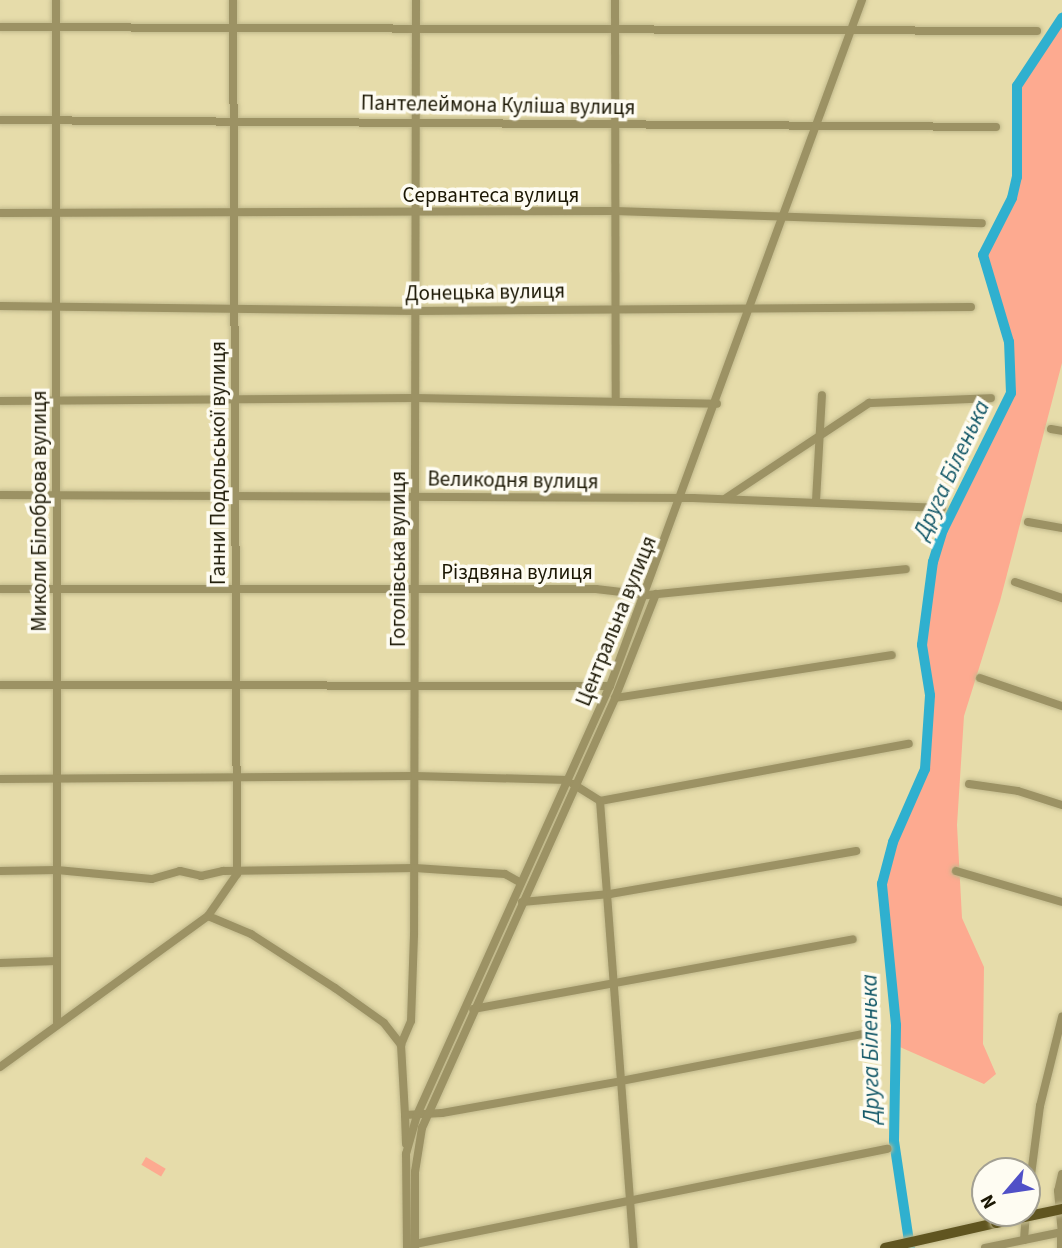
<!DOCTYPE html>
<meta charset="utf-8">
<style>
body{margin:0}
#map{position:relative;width:1062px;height:1248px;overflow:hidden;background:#e6dcaa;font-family:"Source Sans 3",sans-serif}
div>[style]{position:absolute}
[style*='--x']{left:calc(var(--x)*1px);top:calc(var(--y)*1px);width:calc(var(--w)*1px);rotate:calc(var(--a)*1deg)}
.green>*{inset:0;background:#fdaa90;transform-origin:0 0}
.river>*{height:10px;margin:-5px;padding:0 5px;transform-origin:5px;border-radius:5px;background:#2fb0cf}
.roads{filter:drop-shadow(0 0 2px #c1b98c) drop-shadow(0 0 2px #c1b98c)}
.minor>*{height:8px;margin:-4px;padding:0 4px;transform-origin:4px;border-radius:4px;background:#9c9264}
.major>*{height:10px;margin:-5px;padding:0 5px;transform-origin:5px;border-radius:5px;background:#605520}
.bridges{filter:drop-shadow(0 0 2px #c1b98c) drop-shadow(0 0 2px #c1b98c)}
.major-bridge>*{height:10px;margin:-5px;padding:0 5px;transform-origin:5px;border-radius:5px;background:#605520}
span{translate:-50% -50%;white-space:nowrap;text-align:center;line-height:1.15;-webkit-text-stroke:7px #fefcf2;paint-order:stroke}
.street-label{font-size:21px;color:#1b1704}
.water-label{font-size:23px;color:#125767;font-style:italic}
.north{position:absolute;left:971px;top:1157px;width:70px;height:70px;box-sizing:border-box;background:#fefcf2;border:2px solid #a3a093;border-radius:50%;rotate:241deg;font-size:19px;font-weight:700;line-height:28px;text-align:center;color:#1b1704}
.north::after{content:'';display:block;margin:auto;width:24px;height:32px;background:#5050c7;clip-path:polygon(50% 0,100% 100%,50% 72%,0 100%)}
</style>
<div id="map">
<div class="green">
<div style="clip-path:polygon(1062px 18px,1062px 363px,1000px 601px,964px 716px,957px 825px,962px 918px,984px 967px,983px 1044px,996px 1074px,984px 1084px,893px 1044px,896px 1025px,882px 884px,893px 842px,925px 769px,930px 695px,922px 645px,933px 562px,943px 530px,1011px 393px,1009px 342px,983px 255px,1012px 198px,1017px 177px,1017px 86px)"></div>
<div style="left:146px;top:1157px;width:23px;height:9px;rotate:31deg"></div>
</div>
<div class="river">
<div style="--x:910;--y:1248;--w:108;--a:-98.5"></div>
<div style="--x:894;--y:1141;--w:116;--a:-89"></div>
<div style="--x:896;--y:1025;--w:142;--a:-95.7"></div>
<div style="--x:882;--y:884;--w:43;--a:-75.3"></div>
<div style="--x:893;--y:842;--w:80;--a:-66.3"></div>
<div style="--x:925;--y:769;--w:74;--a:-86.1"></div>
<div style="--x:930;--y:695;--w:51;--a:-99.1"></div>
<div style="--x:922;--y:645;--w:84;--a:-82.5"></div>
<div style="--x:933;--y:562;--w:34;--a:-73"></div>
<div style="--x:943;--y:530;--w:153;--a:-63.6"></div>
<div style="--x:1011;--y:393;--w:51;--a:-92.2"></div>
<div style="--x:1009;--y:342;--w:91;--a:-106.6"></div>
<div style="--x:983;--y:255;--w:64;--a:-63"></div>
<div style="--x:1012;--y:198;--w:22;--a:-77"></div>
<div style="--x:1017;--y:177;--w:91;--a:-90"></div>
<div style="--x:1017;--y:86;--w:82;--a:-56.5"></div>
</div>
<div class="roads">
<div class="minor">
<div style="--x:56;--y:0;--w:1022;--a:89.94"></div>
<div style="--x:416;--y:0;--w:935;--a:90.12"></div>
<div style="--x:414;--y:935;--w:86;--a:92"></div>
<div style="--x:411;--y:1021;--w:26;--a:113"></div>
<div style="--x:401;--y:1045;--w:70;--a:86.7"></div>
<div style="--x:405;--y:1115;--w:37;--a:-3"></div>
<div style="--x:442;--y:1113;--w:182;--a:-10.1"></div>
<div style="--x:621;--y:1081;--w:252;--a:-11"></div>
<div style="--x:615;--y:0;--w:399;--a:89.9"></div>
<div style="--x:0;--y:27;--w:1037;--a:0.22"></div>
<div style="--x:0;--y:120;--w:996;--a:0.4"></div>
<div style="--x:0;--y:213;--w:615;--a:-0.19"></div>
<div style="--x:615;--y:211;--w:367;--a:1.9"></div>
<div style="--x:0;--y:306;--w:416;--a:0.7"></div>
<div style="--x:416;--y:311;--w:555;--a:-0.41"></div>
<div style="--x:0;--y:401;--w:415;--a:-0.4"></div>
<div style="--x:415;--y:398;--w:302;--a:1.1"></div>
<div style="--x:1051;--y:429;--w:11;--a:10"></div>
<div style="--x:0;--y:495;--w:693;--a:0.25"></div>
<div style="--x:693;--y:498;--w:249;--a:2.3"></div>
<div style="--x:726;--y:498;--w:172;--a:-33.6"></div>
<div style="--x:869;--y:403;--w:122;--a:-2.3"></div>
<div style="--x:816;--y:501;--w:106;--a:-86.8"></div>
<div style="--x:1028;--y:522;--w:35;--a:10"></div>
<div style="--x:1015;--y:582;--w:50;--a:18.8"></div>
<div style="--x:0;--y:589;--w:596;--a:0"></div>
<div style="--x:596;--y:589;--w:51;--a:6.7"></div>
<div style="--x:647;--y:595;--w:260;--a:-5.7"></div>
<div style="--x:980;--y:678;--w:87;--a:18.9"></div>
<div style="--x:0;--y:685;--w:610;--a:0.09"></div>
<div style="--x:615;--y:698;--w:280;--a:-8.8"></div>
<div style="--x:0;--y:779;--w:415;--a:-0.4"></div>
<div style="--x:415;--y:776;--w:153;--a:1.5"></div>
<div style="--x:573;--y:784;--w:32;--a:32"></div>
<div style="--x:600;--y:801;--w:314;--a:-10.5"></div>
<div style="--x:969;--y:784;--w:49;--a:8.1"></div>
<div style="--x:1018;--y:791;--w:46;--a:17.7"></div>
<div style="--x:600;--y:801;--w:448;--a:85.7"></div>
<div style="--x:0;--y:871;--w:57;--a:-1"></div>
<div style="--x:57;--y:870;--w:95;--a:5.4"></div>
<div style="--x:152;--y:879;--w:29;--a:-16"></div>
<div style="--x:180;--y:871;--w:22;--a:13"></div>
<div style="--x:201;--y:876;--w:23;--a:-13"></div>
<div style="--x:223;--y:871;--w:192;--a:-0.9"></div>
<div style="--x:415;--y:868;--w:90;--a:3.8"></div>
<div style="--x:505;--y:874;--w:18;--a:29"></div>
<div style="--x:956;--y:871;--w:110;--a:16.3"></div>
<div style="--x:522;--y:902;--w:88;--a:-5.2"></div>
<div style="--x:610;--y:894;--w:250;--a:-9.9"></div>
<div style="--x:208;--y:916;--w:47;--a:22.7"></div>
<div style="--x:251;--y:934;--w:100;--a:32.7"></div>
<div style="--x:335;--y:988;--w:60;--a:35.5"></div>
<div style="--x:384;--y:1023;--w:28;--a:52"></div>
<div style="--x:0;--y:963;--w:57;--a:-2"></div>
<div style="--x:473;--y:1009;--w:386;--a:-10.4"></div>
<div style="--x:0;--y:1067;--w:257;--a:-36"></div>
<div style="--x:208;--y:916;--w:51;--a:-55.4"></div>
<div style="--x:237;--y:874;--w:874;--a:-90.26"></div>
<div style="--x:405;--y:1115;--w:29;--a:88"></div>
<div style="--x:1062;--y:1174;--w:17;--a:103"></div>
<div style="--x:1058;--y:1191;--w:43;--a:84.7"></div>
<div style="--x:1027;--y:1206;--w:101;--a:-82.6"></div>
<div style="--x:1040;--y:1106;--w:92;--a:-76.1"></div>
<div style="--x:1024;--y:1240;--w:27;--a:-86"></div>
<div style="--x:415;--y:1244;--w:482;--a:-11.4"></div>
<div style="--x:407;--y:1248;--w:94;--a:-90.6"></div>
<div style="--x:406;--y:1154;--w:41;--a:-74.2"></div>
<div style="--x:417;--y:1115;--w:470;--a:-65.8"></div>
<div style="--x:610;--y:686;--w:731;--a:-69.83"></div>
<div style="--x:415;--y:1248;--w:76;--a:-90"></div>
<div style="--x:415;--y:1172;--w:45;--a:-81"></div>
<div style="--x:422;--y:1128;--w:471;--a:-65.8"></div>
<div style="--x:615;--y:698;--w:112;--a:-68.5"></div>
<div style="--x:985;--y:1248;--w:79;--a:-11.7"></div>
<div style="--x:1061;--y:1248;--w:16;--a:-90"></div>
</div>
<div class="major">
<div style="--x:885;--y:1248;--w:114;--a:-12.7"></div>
</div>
</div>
<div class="bridges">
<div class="major-bridge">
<div style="--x:996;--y:1223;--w:67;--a:-12"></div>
</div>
</div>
<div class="street-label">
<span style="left:498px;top:105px;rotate:1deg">Пантелеймона Куліша вулиця</span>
<span style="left:491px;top:195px">Сервантеса вулиця</span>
<span style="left:485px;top:292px;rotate:-1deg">Донецька вулиця</span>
<span style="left:218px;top:463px;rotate:-90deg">Ганни Подольської вулиця</span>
<span style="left:513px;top:480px;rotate:1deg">Великодня вулиця</span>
<span style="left:39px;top:511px;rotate:-90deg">Миколи Білоброва вулиця</span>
<span style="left:398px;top:559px;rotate:-90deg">Гоголівська вулиця</span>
<span style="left:517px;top:572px">Різдвяна вулиця</span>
<span style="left:616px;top:621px;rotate:-68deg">Центральна вулиця</span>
</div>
<div class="water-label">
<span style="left:952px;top:470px;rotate:-65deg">Друга Біленька</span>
<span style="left:871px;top:1049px;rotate:-91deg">Друга Біленька</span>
</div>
<div class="north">N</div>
</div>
